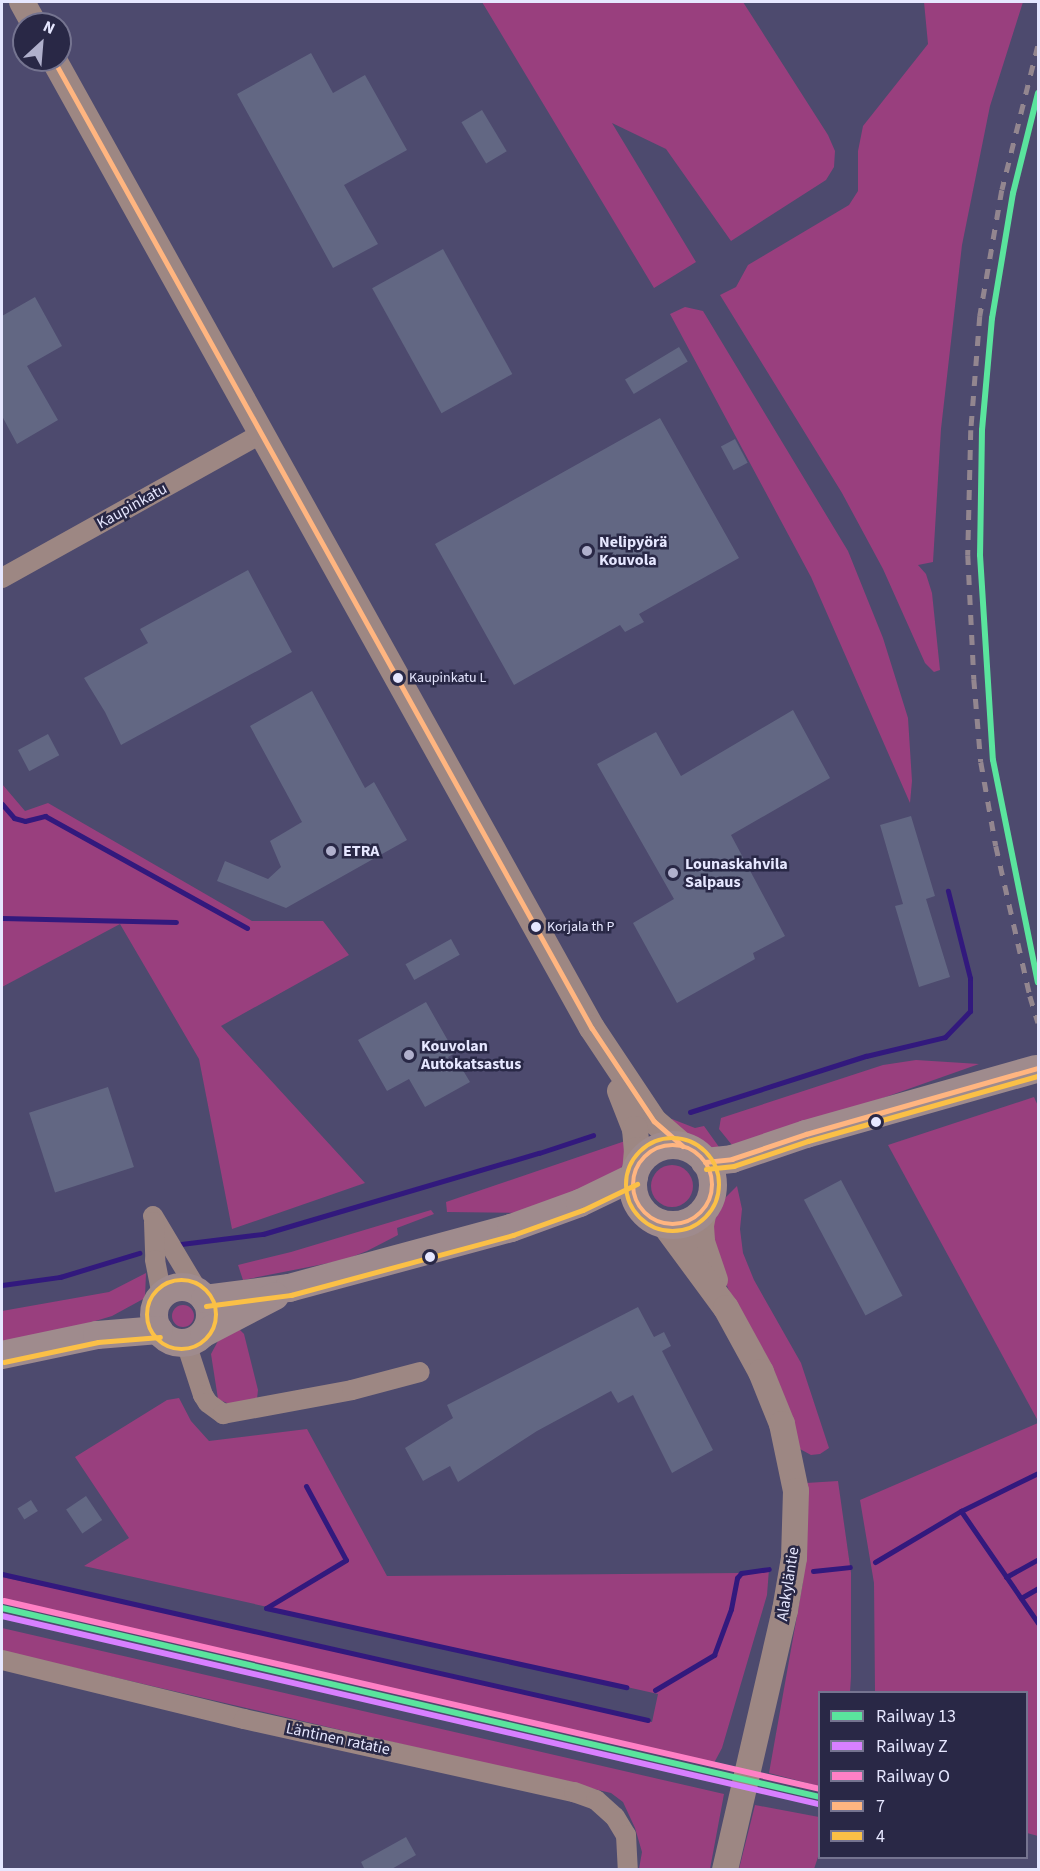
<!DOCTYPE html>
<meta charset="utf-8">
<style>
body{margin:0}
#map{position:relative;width:1040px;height:1871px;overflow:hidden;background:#4d4a6e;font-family:"Source Sans 3",sans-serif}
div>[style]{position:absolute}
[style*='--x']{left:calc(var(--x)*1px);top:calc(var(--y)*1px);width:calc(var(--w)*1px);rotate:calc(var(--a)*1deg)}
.green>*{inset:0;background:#993f7e}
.round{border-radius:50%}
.stream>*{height:5px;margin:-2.5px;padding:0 2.5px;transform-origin:2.5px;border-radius:2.5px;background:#32197d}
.building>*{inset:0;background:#626783;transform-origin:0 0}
.minor>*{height:20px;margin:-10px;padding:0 10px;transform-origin:10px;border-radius:10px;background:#9d8783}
.tertiary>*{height:26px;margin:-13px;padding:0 13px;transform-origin:13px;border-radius:13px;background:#9d8783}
.secondary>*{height:28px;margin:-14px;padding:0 14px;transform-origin:14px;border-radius:14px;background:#9f8b8d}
.secondary>.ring{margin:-14px;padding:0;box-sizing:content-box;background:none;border:28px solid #9f8b8d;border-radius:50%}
.rail>*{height:4.5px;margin-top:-2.25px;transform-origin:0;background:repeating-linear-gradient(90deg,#93868f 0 10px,transparent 0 20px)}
.bus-1>*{height:4.5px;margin:-2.25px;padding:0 2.25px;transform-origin:2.25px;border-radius:2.25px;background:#ffb580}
.bus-1>.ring{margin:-2.25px;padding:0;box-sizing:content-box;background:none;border:4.5px solid #ffb580;border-radius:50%}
.bus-2>*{height:4.5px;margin:-2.25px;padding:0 2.25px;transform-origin:2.25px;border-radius:2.25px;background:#fbc046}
.bus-2>.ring{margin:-2.25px;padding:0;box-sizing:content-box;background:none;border:4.5px solid #fbc046;border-radius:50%}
.rail-1>*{height:6px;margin:-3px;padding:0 3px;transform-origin:3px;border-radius:3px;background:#5ae49d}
.rail-2>*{height:6px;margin:-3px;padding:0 3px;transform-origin:3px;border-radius:3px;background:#d880ff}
.rail-3>*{height:6px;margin:-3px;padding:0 3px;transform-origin:3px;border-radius:3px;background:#ff80c5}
.dots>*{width:16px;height:16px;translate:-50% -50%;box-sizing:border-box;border:3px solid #292846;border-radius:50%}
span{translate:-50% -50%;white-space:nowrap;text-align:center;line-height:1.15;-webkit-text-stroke:5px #292846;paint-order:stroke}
.bus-label{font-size:14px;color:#e6e7ff}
.left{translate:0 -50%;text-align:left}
.street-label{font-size:16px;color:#e6e7ff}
.poi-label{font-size:16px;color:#e6e7ff;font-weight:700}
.frame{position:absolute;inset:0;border:3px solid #e6e7ff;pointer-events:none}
.legend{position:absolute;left:818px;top:1691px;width:210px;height:168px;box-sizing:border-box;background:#292846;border:2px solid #757490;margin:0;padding:8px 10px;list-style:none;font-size:18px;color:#e6e7ff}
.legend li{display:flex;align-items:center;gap:12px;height:30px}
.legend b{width:30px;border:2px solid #757490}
.north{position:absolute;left:12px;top:12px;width:60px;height:60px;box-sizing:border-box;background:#292846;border:2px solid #757490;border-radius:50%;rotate:26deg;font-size:16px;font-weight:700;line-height:24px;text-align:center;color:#e6e7ff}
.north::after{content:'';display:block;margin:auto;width:21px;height:27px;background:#b0b0cc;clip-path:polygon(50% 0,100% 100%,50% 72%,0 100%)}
</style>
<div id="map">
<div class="green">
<div style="clip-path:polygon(482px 2px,743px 2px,828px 135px,835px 151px,834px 167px,826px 180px,731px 241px,666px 149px,612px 123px,696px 262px,654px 288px)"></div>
<div style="clip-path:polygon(924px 2px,1023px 2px,990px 106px,962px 245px,941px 429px,933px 562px,918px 565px,926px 574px,932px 593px,940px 670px,934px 672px,925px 663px,883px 569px,842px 493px,720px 295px,736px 287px,748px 265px,849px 205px,858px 191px,858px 151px,863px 126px,928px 44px)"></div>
<div style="clip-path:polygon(685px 307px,703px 311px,848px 551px,883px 638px,908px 718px,912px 781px,910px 803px,811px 577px,670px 314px)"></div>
<div style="clip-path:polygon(2px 784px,25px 811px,48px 803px,252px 921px,323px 921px,349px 955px,221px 1026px,365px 1183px,232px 1229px,199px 1059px,120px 924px,2px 987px)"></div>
<div style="clip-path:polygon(916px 1060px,979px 1064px,736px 1150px,719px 1129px,721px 1118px,883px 1065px)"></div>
<div style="clip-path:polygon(1034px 1097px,1038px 1106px,1038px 1421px,888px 1145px)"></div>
<div style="clip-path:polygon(672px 1119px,695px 1128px,704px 1126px,724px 1154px,706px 1150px,689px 1140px,666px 1123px)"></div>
<div style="clip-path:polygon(628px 1140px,625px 1161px,618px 1173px,525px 1213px,447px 1212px,446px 1202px)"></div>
<div class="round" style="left:651px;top:1165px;width:42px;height:42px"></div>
<div style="clip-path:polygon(737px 1186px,742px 1209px,740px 1229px,743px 1253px,754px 1280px,801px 1363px,829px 1448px,820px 1454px,811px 1455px,800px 1449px,710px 1248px,713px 1210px)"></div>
<div style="clip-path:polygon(431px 1210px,434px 1214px,397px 1228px,398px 1235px,367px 1251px,344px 1260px,243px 1280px,238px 1265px,291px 1252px)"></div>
<div style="clip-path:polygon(146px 1273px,145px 1298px,112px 1316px,82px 1325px,2px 1342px,2px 1311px,109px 1292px)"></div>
<div class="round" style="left:172px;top:1305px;width:22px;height:22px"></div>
<div style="clip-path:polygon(239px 1329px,244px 1334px,258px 1390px,257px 1399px,229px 1404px,218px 1399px,211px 1354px,218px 1341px)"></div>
<div style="clip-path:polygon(179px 1398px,191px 1421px,209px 1441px,307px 1429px,387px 1576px,741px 1573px,769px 1569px,767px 1595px,722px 1748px,714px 1763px,2px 1600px,2px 1577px,254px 1631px,652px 1722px,658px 1694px,84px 1566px,129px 1538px,75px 1457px,167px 1400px)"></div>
<div style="clip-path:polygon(1038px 1423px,1038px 1836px,1027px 1833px,1026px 1692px,875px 1692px,874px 1583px,860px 1500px)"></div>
<div style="clip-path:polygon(838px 1481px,851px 1573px,851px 1677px,850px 1692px,820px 1692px,819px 1786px,769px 1773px,803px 1582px,806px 1483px)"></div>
<div style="clip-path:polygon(2px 1628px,724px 1794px,710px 1869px,639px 1869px,642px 1852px,635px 1828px,623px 1802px,611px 1793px,2px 1651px)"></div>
<div style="clip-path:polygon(755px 1805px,819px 1817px,819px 1854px,814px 1869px,739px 1869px)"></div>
</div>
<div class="stream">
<div style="--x:2;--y:804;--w:18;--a:49"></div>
<div style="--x:14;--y:818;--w:11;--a:15"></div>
<div style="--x:25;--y:821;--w:21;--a:-14"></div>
<div style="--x:45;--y:816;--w:231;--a:29"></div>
<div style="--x:2;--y:918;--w:174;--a:1.3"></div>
<div style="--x:690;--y:1112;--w:185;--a:-17.7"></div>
<div style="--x:866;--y:1056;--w:81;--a:-13.5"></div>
<div style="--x:945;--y:1037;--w:36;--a:-46"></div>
<div style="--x:970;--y:1011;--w:33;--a:-90"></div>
<div style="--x:970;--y:978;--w:90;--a:-104.2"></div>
<div style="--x:181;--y:1244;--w:83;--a:-7"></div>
<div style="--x:263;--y:1234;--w:288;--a:-16.4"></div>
<div style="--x:539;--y:1153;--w:57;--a:-18.4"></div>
<div style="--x:2;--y:1285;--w:59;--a:-7.9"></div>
<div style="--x:60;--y:1277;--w:83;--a:-16.9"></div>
<div style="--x:306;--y:1486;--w:84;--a:61.6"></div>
<div style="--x:346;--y:1560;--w:93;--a:149"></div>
<div style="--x:266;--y:1608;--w:369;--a:12.4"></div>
<div style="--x:961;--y:1511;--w:136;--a:55.5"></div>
<div style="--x:875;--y:1562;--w:100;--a:-30.7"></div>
<div style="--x:961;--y:1511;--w:86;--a:-26.3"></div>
<div style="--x:813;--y:1571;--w:37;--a:-6"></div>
<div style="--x:2;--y:1574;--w:662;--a:12.74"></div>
<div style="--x:1006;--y:1577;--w:37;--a:-29"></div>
<div style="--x:1021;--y:1598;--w:20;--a:-30"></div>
<div style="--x:655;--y:1690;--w:69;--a:-30.7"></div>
<div style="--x:714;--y:1655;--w:49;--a:-69.7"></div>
<div style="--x:731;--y:1609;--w:32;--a:-79"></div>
<div style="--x:737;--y:1578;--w:6;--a:-51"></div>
<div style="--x:741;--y:1573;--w:28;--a:-8"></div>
</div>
<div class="building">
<div style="clip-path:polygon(311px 53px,333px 93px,365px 75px,407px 150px,344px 185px,378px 244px,333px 268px,237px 94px)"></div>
<div style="left:482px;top:110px;width:48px;height:24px;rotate:59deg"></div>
<div style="left:443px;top:249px;width:143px;height:81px;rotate:61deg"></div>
<div style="clip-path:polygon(35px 297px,62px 346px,27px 366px,58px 420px,17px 444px,2px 416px,2px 316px)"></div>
<div style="left:679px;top:347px;width:17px;height:63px;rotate:59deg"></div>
<div style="clip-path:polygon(660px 418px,739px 558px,639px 614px,644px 622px,625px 632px,620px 625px,514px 685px,435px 544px)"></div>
<div style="left:735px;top:439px;width:27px;height:16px;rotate:62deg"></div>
<div style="clip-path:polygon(248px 570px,292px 652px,121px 745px,105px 712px,84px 678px,148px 643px,140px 629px)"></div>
<div style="clip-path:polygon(312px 691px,365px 788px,374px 782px,407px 840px,286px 908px,217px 881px,225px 861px,268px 879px,281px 867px,270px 841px,302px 822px,250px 726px)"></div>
<div style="clip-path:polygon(793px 710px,830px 778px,731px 835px,785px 936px,753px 953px,755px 959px,677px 1003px,633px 923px,674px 899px,597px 764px,656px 732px,681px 776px)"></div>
<div style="left:48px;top:734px;width:24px;height:34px;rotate:62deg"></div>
<div style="clip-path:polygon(911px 816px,935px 896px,926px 899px,950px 977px,919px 987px,895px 906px,903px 904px,880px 825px)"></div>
<div style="left:451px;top:939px;width:18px;height:52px;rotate:61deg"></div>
<div style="clip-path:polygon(426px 1002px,455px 1053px,448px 1057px,455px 1070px,461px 1067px,470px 1082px,425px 1107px,409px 1079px,387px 1091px,358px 1040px)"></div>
<div style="left:108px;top:1087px;width:84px;height:83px;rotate:72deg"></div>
<div style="left:841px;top:1180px;width:131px;height:42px;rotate:62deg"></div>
<div style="clip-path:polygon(638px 1307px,654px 1337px,664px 1332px,671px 1346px,662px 1351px,713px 1450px,672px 1473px,633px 1395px,618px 1403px,611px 1391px,537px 1431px,458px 1482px,450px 1466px,423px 1481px,405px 1448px,453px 1418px,447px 1405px)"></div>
<div style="left:86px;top:1496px;width:29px;height:24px;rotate:56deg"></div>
<div style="left:31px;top:1500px;width:13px;height:16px;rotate:58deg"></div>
<div style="clip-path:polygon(406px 1837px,416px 1855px,390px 1870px,365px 1870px,361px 1862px)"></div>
</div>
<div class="minor">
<div style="--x:2;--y:578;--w:298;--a:-29.1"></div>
<div style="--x:153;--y:1216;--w:90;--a:59.1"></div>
<div style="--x:154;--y:1222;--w:38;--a:88"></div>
<div style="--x:155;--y:1260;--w:37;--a:79"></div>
<div style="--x:186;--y:1343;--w:55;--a:71.9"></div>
<div style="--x:203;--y:1395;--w:9;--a:58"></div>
<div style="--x:208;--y:1403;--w:19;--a:36"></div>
<div style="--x:223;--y:1414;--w:131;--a:-10.5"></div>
<div style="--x:352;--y:1390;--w:70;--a:-14.8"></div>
<div style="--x:2;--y:1660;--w:249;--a:13.7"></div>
<div style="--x:244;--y:1719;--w:338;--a:12.5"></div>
<div style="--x:574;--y:1792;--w:23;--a:20"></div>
<div style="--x:596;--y:1800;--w:25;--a:42"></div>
<div style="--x:615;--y:1817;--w:21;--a:59"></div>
<div style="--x:626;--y:1835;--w:35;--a:87"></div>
</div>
<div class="tertiary">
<div style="--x:22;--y:2;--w:25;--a:61"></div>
<div style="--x:54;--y:60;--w:1107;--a:60.94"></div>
<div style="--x:592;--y:1028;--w:112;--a:56.3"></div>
<div style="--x:654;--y:1121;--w:38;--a:41"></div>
<div style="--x:620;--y:1091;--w:41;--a:68.5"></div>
<div style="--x:635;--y:1129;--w:21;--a:85"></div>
<div style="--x:637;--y:1150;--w:22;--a:95"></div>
<div style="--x:704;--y:1210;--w:16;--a:101"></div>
<div style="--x:701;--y:1226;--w:16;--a:86"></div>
<div style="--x:702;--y:1242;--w:40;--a:71.1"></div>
<div style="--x:664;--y:1224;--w:104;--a:53.6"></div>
<div style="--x:726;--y:1308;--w:73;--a:61.3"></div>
<div style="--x:761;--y:1372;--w:56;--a:68"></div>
<div style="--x:782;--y:1424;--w:68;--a:78.2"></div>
<div style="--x:796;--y:1491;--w:67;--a:91.7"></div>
<div style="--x:794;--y:1558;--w:53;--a:99.8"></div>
<div style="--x:785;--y:1610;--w:267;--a:103"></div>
</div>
<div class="secondary">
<div class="ring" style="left:633px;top:1145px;width:52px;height:52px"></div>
<div style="--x:705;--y:1162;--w:27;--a:-6"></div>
<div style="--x:732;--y:1159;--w:78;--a:-18.7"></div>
<div style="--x:806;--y:1134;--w:239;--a:-15.8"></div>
<div class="ring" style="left:154px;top:1287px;width:28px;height:28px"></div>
<div style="--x:205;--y:1299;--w:85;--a:-7.5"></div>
<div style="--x:289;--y:1288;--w:230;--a:-15.1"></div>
<div style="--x:511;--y:1228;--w:73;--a:-19.9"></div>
<div style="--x:580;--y:1203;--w:60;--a:-25.7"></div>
<div style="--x:204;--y:1333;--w:80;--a:-27.5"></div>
<div style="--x:2;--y:1355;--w:97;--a:-11.9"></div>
<div style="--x:97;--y:1335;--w:62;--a:-4.6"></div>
</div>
<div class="rail">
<div style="--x:1038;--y:46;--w:148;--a:104"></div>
<div style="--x:1002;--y:190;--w:128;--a:99.9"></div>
<div style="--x:980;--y:316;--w:114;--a:94.5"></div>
<div style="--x:971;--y:430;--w:125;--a:91.4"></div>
<div style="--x:968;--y:555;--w:124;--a:87.2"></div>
<div style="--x:974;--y:679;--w:83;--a:85.2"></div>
<div style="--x:981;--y:762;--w:85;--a:79.9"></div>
<div style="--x:996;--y:846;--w:154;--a:77.2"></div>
<div style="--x:1030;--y:996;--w:28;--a:73"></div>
</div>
<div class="bus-1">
<div style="--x:54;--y:60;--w:1107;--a:60.94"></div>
<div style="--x:592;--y:1028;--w:112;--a:56.3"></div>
<div style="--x:654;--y:1121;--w:38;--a:41"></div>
<div class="ring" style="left:633px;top:1145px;width:75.5px;height:75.5px"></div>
<div style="--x:705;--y:1162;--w:27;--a:-6"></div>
<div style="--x:732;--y:1159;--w:78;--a:-18.7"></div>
<div style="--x:806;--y:1134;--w:241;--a:-15.9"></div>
</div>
<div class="bus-2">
<div class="ring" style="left:626px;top:1138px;width:89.5px;height:89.5px"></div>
<div style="--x:706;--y:1169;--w:28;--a:-6"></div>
<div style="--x:734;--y:1166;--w:78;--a:-18.7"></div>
<div style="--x:808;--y:1141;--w:239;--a:-15.8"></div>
<div class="ring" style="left:147px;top:1280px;width:65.5px;height:65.5px"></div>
<div style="--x:206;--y:1306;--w:86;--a:-7.4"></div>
<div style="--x:291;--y:1295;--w:230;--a:-15.1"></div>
<div style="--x:513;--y:1235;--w:74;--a:-19.7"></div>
<div style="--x:583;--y:1210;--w:60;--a:-25.7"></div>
<div style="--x:4;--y:1362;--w:96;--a:-12"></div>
<div style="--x:98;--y:1342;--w:62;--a:-4.6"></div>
</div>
<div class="rail-1">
<div style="--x:1038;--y:93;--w:103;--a:104"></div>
<div style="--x:1013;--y:193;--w:127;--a:99.5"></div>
<div style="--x:992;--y:318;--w:112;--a:95.1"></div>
<div style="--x:982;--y:430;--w:125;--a:90.9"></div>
<div style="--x:980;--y:555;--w:205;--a:86.4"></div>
<div style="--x:993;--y:760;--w:227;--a:78.6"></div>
<div style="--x:2;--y:1608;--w:840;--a:13.01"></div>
</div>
<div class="rail-2">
<div style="--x:2;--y:1616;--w:837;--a:12.97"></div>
</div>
<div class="rail-3">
<div style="--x:4;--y:1601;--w:837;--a:12.97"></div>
</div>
<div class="dots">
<div style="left:587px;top:551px;background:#b0b0cc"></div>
<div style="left:398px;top:678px;background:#e6e7ff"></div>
<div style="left:331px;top:851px;background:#b0b0cc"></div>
<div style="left:673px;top:873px;background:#b0b0cc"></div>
<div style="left:536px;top:927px;background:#e6e7ff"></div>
<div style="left:409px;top:1055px;background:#b0b0cc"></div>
<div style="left:876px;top:1122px;background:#e6e7ff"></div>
<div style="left:430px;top:1257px;background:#e6e7ff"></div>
</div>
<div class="bus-label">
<span class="left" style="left:409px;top:678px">Kaupinkatu L</span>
<span class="left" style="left:547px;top:927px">Korjala th P</span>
</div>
<div class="street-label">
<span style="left:132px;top:506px;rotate:-29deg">Kaupinkatu</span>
<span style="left:788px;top:1584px;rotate:-81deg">Alakyläntie</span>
<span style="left:338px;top:1739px;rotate:12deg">Läntinen ratatie</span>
</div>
<div class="poi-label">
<span class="left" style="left:599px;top:551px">Nelipyörä<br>Kouvola</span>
<span class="left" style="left:343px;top:851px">ETRA</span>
<span class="left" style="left:685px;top:873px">Lounaskahvila<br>Salpaus</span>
<span class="left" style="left:421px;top:1055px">Kouvolan<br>Autokatsastus</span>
</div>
<div class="frame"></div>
<ul class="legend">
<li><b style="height:8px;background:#5ae49d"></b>Railway 13</li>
<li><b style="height:8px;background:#d880ff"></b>Railway Z</li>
<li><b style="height:8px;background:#ff80c5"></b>Railway O</li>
<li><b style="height:8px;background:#ffb580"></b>7</li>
<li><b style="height:8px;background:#fbc046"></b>4</li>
</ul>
<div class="north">N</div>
</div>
